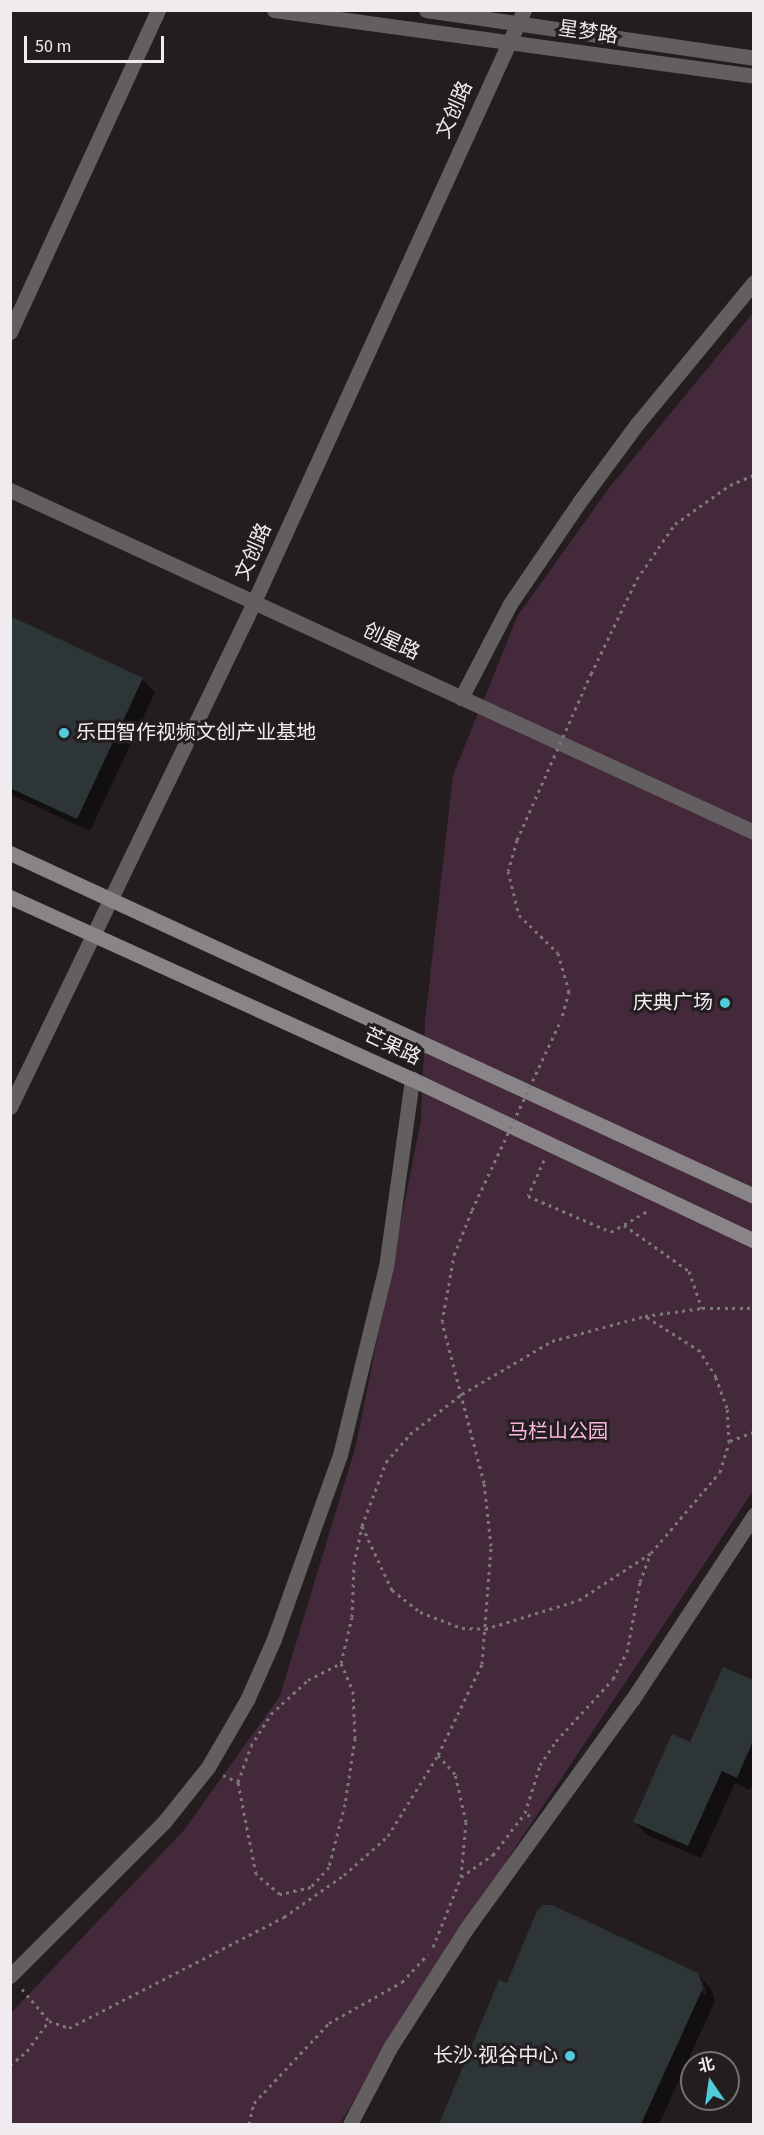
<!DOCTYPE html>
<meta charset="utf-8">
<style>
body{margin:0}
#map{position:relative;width:764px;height:2135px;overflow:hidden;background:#231d20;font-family:"Source Sans 3","Noto Sans SC",sans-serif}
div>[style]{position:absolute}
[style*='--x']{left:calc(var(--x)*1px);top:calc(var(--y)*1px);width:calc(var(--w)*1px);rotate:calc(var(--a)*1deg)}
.green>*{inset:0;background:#432939}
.shadow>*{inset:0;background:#0007}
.building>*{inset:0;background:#2e3537}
.path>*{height:3px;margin-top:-1.5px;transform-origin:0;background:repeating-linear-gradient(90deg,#7c777a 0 3px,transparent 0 7.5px)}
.minor>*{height:15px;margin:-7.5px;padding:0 7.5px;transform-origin:7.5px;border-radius:7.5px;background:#635f61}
.tertiary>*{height:15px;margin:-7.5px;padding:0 7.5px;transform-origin:7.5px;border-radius:7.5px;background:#635f61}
.secondary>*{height:15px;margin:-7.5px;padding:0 7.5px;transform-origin:7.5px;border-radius:7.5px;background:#898487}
.path-bridge>*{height:3px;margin-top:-1.5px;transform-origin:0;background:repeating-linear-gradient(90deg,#7c777a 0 3px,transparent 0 7.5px)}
.dots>*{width:16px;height:16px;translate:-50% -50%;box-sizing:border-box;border:3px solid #231d20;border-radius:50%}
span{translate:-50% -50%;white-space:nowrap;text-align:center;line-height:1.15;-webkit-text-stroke:6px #231d20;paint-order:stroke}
.street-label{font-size:20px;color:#efebee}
.poi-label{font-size:20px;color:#efebee}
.left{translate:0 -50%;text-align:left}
.right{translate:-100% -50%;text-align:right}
.park-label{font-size:20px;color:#f9b7df}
.frame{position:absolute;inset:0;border:12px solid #efebee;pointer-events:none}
.north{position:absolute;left:680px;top:2051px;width:60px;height:60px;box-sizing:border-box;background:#231d20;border:2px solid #756f72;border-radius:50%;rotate:347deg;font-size:16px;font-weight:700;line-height:24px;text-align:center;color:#efebee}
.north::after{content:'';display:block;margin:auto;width:21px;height:27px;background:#52cbda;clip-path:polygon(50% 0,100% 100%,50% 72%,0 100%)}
.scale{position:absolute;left:24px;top:36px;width:140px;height:27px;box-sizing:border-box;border:3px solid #efebee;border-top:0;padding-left:8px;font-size:18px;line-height:21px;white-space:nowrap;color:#efebee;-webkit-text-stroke:4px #231d20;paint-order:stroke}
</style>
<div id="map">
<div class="green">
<div style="clip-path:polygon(753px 313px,753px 1491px,423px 1986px,340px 2124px,11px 2124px,11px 2013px,184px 1830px,280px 1696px,356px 1445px,421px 1120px,425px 1021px,453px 775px,518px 615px,609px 488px)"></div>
</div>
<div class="shadow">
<div style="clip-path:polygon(10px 618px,142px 679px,155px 692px,90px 831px,10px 794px)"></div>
<div style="clip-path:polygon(724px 1669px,754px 1682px,754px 1783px,750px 1790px,735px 1783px,701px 1858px,647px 1835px,634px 1822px,691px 1744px)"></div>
<div style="clip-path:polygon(evenodd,697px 1974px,711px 1988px,715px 2001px,659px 2124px,441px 2124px,500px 1982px,508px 1985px,697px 1974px,699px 1980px,702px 1980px,707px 1994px,704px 1995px,699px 1980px)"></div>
</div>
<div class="building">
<div style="clip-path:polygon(10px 616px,143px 678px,77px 819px,10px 788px)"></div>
<div style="clip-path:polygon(723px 1667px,753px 1680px,753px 1741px,737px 1778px,722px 1771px,688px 1846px,633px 1822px,672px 1734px,690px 1742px)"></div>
<div style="clip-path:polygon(543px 1905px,552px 1905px,698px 1973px,703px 1988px,641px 2124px,439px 2124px,499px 1980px,507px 1983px,537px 1911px)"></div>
</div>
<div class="path">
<div style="--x:591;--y:674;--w:106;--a:-64.2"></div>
<div style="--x:637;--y:579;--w:67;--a:-55.4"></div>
<div style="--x:675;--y:524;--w:67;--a:-35.3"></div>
<div style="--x:730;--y:485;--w:26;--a:-23"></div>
<div style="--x:517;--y:840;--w:32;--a:106"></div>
<div style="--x:508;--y:871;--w:45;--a:76"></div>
<div style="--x:519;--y:915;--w:54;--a:44.3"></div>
<div style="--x:558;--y:953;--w:40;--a:74"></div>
<div style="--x:569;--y:991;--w:30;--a:105"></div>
<div style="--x:544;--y:1160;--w:39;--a:114"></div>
<div style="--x:528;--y:1196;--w:90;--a:23.4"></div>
<div style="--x:611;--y:1232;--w:44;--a:-30.1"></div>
<div style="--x:624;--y:1225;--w:80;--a:35.3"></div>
<div style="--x:689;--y:1271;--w:39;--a:71"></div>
<div style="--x:730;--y:1441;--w:26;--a:-21"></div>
<div style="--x:362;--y:1526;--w:71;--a:64.9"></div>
<div style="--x:392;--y:1590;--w:36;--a:38"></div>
<div style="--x:420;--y:1612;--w:45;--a:20.9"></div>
<div style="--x:462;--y:1628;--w:23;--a:2"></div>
<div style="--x:485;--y:1629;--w:98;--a:-17.1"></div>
<div style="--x:579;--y:1600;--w:86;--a:-33.1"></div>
<div style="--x:651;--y:1553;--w:106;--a:-49.6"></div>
<div style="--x:720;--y:1472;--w:31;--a:-73"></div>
<div style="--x:729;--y:1442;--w:34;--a:-93"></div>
<div style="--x:727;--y:1408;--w:33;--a:-110"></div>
<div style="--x:716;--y:1377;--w:31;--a:-122"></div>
<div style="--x:700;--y:1351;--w:65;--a:-147.5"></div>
<div style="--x:341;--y:1663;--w:47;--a:-76.6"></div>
<div style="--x:352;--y:1617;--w:53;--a:-87.8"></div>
<div style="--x:354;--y:1564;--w:39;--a:-78"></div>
<div style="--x:362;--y:1526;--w:68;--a:-69.4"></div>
<div style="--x:386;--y:1462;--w:37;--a:-49"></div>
<div style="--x:410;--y:1434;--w:66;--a:-37.6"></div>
<div style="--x:462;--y:1394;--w:104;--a:-30.5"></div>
<div style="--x:552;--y:1341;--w:96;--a:-15"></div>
<div style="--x:645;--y:1316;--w:58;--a:-8"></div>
<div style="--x:702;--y:1308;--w:52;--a:0"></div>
<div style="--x:341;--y:1663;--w:30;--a:67"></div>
<div style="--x:353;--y:1691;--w:47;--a:87.6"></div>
<div style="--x:355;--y:1738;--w:67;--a:98.6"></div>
<div style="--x:345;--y:1804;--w:65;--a:104.3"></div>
<div style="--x:329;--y:1867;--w:27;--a:132"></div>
<div style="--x:311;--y:1887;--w:32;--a:167"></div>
<div style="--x:280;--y:1894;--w:31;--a:-140"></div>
<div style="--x:256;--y:1874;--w:94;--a:-101.1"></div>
<div style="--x:238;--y:1782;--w:38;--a:-70"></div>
<div style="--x:251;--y:1746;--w:38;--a:-58"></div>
<div style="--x:271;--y:1714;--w:50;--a:-42.6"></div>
<div style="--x:308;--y:1680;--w:37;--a:-27"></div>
<div style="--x:223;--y:1775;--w:17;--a:25"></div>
<div style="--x:530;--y:1816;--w:6;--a:-149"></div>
<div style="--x:525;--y:1813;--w:50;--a:-72.6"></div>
<div style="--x:540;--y:1765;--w:29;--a:-56"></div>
<div style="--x:556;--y:1741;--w:84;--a:-47.4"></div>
<div style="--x:613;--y:1679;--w:30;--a:-63"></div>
<div style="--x:627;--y:1652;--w:71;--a:-79.5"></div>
<div style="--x:640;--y:1582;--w:29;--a:-70"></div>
<div style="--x:461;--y:1877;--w:39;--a:-35"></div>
<div style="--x:493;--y:1855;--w:53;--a:-52.7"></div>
<div style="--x:433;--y:1947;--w:75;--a:-68.2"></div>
<div style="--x:461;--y:1877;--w:55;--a:-84.8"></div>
<div style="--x:466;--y:1822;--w:49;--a:-102.9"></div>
<div style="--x:455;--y:1774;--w:25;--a:-132"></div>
<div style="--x:22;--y:1989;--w:42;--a:49.8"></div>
<div style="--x:10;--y:2065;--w:22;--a:-39"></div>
<div style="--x:27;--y:2051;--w:37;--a:-54"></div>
<div style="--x:49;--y:2021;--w:21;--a:19"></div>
<div style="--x:69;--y:2028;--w:242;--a:-27.3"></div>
<div style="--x:284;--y:1917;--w:73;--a:-35"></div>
<div style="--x:344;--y:1875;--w:59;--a:-41.6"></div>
<div style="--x:388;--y:1836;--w:95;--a:-58.3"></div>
<div style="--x:438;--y:1755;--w:101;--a:-64.2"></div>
<div style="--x:482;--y:1664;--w:118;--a:-85.6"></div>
<div style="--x:491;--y:1546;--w:63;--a:-96.3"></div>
<div style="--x:484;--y:1483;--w:166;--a:-104.6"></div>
<div style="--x:442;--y:1322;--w:68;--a:-79.8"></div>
<div style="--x:454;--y:1255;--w:48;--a:-68.2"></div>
<div style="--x:249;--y:2124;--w:22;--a:-77"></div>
<div style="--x:254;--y:2103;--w:110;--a:-46.8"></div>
<div style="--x:329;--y:2023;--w:84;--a:-29.3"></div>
<div style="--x:402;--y:1982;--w:38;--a:-47"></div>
</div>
<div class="minor">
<div style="--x:10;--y:490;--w:819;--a:24.69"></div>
<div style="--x:461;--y:698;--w:106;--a:-62.5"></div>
<div style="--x:510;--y:604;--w:125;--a:-55.8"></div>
<div style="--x:580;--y:501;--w:96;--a:-53.5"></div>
<div style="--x:637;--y:424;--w:184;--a:-50.5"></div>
<div style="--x:10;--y:1107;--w:544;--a:-64.19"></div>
<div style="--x:247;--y:617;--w:667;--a:-65.47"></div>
<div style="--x:10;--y:1976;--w:218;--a:-45"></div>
<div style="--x:164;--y:1822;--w:70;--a:-51.3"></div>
<div style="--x:208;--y:1767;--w:78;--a:-59.8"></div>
<div style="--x:247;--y:1700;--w:67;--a:-66.1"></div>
<div style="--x:274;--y:1639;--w:195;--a:-70.3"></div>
<div style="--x:340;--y:1455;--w:194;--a:-76.3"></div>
<div style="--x:386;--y:1267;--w:190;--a:-82.1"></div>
<div style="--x:350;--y:2124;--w:88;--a:-62.3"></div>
<div style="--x:391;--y:2046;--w:139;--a:-57.3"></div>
<div style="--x:466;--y:1929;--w:283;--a:-54.1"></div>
<div style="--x:632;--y:1700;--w:222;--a:-56.6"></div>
</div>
<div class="tertiary">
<div style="--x:274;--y:10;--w:485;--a:7.8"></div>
<div style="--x:426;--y:10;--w:331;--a:8.3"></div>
<div style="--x:10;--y:332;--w:354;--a:-65.3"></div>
</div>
<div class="secondary">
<div style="--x:10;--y:853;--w:819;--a:24.75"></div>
<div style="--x:10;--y:897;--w:441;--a:24.4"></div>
<div style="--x:412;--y:1079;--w:378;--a:25.3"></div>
</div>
<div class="path-bridge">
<div style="--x:517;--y:840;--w:182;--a:-66"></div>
<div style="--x:472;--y:1210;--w:210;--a:-64.9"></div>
</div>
<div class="dots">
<div style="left:64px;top:733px;background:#52cbda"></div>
<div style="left:725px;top:1003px;background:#52cbda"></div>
<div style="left:570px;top:2056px;background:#52cbda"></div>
</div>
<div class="street-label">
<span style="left:588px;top:33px;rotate:8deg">星梦路</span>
<span style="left:455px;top:110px;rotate:-66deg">文创路</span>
<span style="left:254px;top:552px;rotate:-66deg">文创路</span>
<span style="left:391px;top:642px;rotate:25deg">创星路</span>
<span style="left:392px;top:1047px;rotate:25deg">芒果路</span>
</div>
<div class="poi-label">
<span class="left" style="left:76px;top:733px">乐田智作视频文创产业基地</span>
<span class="right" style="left:713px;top:1003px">庆典广场</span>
<span class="right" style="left:558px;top:2056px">长沙·视谷中心</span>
</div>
<div class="park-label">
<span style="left:558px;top:1432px">马栏山公园</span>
</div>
<div class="frame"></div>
<div class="north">北</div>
<div class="scale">50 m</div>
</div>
